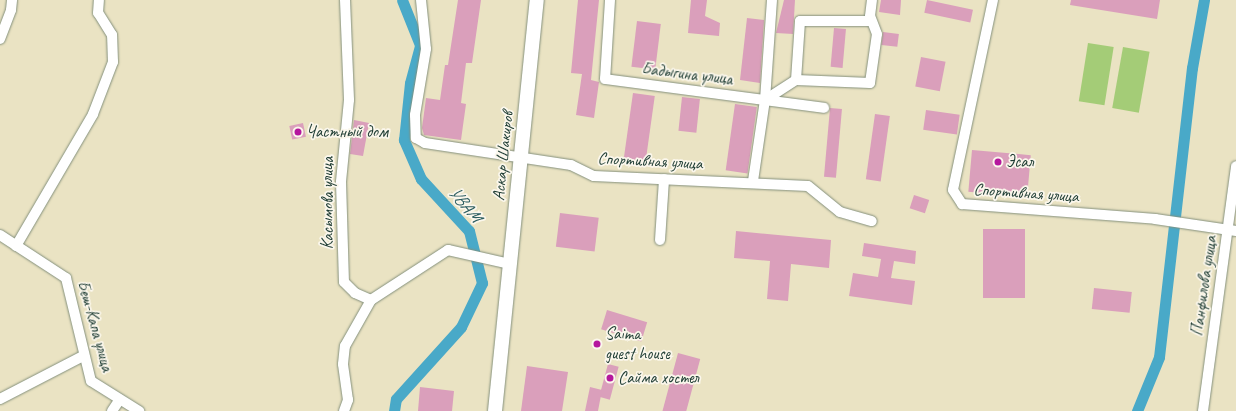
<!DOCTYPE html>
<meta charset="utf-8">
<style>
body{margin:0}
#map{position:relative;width:1236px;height:411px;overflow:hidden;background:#eae3c3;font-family:Caveat,sans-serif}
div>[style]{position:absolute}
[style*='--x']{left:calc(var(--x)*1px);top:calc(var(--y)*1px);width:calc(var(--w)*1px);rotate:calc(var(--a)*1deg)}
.green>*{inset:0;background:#a4cc77;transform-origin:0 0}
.canal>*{height:11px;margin:-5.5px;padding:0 5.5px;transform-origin:5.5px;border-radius:5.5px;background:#49a9c8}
.building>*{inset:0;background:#da9fbb;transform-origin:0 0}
.roads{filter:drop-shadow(0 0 1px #84907c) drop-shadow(0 0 1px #84907c)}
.street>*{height:10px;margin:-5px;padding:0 5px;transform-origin:5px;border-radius:5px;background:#fff}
.secondary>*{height:14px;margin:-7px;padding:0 7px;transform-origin:7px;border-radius:7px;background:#fff}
.dots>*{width:11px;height:11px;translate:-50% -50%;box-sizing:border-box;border:2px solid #fbf7ec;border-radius:50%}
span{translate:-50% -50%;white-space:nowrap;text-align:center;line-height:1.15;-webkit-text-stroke:3.5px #fbf7ec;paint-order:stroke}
.street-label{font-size:17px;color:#1f3d34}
.poi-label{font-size:17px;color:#1f3d34}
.left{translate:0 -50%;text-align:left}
.water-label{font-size:18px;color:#2c5d60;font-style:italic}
</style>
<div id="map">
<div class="green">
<div style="left:1088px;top:43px;width:26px;height:59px;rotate:9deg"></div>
<div style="left:1123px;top:47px;width:27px;height:62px;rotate:10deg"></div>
</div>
<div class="canal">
<div style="--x:394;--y:411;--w:12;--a:-81"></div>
<div style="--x:396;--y:399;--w:97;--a:-47.9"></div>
<div style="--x:461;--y:327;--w:49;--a:-64.5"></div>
<div style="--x:482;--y:283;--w:54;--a:-104"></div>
<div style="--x:469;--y:231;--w:71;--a:-132.7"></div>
<div style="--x:421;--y:179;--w:43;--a:-113.6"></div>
<div style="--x:404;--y:140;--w:57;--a:-84"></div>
<div style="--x:410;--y:83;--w:39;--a:-75"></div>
<div style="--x:420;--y:45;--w:48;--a:-111.8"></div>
<div style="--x:1137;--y:411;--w:58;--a:-67.8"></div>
<div style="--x:1159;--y:357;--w:291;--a:-83.5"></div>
<div style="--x:1192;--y:68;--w:69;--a:-80"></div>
</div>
<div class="building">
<div style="clip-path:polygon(458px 0,481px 0,472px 63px,466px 63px,461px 103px,466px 104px,461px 140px,424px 135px,422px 128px,426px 98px,440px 100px,445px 65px,448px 65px)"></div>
<div style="clip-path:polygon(578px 0,599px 0,591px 80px,599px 82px,594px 118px,576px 115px,582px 74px,571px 73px)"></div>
<div style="clip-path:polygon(691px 0,707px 0,705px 16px,720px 23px,719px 36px,688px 33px)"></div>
<div style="clip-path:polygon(784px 0,795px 0,793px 34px,776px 33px)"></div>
<div style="clip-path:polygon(881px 0,901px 0,900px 15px,879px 12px)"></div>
<div style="left:927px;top:0;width:47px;height:13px;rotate:12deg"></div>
<div style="clip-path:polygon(1071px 0,1160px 0,1157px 19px,1070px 5px)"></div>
<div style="clip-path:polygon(747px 18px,764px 20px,760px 83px,740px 80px)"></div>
<div style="left:637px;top:21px;width:24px;height:46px;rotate:7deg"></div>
<div style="left:834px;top:28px;width:12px;height:39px;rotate:5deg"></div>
<div style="left:883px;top:32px;width:16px;height:13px;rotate:7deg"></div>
<div style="left:921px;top:57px;width:25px;height:30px;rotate:11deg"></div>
<div style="left:633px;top:93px;width:22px;height:68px;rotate:8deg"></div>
<div style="left:682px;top:97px;width:18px;height:34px;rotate:6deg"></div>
<div style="left:735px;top:104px;width:22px;height:67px;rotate:8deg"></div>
<div style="left:830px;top:108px;width:12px;height:69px;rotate:5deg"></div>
<div style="left:926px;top:110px;width:34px;height:20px;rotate:8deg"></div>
<div style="left:875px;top:114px;width:15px;height:66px;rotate:8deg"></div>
<div style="clip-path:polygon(354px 120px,369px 123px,363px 156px,350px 154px)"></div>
<div style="left:303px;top:123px;width:14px;height:14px;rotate:78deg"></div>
<div style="left:972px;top:150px;width:59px;height:42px;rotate:5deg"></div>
<div style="left:914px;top:195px;width:16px;height:14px;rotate:18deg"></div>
<div style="left:560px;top:213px;width:39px;height:34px;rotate:7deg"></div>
<div style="left:983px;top:229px;width:42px;height:69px"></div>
<div style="clip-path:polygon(736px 231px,831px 240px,829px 268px,791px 264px,788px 301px,767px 299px,770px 261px,734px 258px)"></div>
<div style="clip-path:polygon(864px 243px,916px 251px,915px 264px,894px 261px,891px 278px,915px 281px,912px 305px,849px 296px,853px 273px,878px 277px,881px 259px,862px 256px)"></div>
<div style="left:1094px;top:288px;width:38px;height:21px;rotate:6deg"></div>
<div style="left:607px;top:310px;width:42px;height:20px;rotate:17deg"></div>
<div style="left:678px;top:353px;width:23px;height:60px;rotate:15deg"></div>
<div style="left:608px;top:364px;width:11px;height:34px;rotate:15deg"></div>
<div style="clip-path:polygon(527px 366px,568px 372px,562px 411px,521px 411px)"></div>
<div style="clip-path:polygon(420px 387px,454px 391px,452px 411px,418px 411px)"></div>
<div style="clip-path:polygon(590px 387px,602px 390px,598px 411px,585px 411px)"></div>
</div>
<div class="roads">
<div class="street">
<div style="--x:345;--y:0;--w:100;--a:87.7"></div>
<div style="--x:349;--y:100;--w:82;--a:95.6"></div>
<div style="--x:341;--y:182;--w:100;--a:88.3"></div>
<div style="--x:344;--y:282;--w:16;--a:45"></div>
<div style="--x:355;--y:293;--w:17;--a:24"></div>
<div style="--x:371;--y:300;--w:92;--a:-33"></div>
<div style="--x:448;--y:250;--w:64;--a:12.7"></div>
<div style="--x:421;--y:0;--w:49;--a:84.2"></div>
<div style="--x:426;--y:49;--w:67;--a:99.5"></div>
<div style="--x:415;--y:115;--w:23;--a:88"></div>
<div style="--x:416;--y:138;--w:10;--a:29"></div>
<div style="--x:425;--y:143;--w:148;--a:8.6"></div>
<div style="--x:571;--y:165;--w:25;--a:26"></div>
<div style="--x:594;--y:176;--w:214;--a:2.7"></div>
<div style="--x:808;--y:186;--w:41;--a:39.1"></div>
<div style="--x:840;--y:212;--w:33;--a:16"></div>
<div style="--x:610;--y:0;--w:79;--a:93.6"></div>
<div style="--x:605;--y:79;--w:221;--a:7.5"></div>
<div style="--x:993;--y:0;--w:194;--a:101.9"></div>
<div style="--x:953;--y:190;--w:17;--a:57"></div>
<div style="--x:962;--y:204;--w:194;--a:4.4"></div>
<div style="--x:1155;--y:219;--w:82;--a:8.4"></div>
<div style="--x:0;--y:39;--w:31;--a:-69"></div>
<div style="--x:11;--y:10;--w:10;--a:-84"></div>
<div style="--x:796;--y:80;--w:59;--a:-86.1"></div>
<div style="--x:800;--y:21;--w:71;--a:0"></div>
<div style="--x:765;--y:100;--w:37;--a:-33"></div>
<div style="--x:796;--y:80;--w:74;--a:2.3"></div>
<div style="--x:870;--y:83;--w:49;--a:-81.9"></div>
<div style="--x:877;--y:34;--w:19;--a:-111"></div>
<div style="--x:870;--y:16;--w:16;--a:-83"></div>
<div style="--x:753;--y:181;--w:82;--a:-81.6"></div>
<div style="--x:765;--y:100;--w:100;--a:-86"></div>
<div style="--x:0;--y:235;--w:79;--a:33.1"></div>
<div style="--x:66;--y:278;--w:106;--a:76.4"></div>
<div style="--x:91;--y:381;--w:57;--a:32"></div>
<div style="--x:660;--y:240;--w:61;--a:-86.2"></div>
<div style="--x:16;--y:246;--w:153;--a:-59.7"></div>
<div style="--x:93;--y:114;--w:56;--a:-69"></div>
<div style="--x:113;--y:62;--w:27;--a:-92"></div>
<div style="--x:112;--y:35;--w:26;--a:-122"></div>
<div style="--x:98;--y:13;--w:13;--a:-86"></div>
<div style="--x:0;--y:399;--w:93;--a:-27.4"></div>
<div style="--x:112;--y:411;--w:14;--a:-56"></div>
<div style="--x:344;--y:411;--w:12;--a:-70"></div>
<div style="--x:348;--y:400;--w:36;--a:-98"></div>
<div style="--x:343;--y:364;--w:18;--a:-84"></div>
<div style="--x:345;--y:346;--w:53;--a:-60.5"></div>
<div style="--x:1203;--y:411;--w:247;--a:-82.3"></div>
</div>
<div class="secondary">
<div style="--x:495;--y:411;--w:413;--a:-84.2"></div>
</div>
</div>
<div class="dots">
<div style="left:298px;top:132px;background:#b5179e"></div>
<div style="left:998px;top:162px;background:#b5179e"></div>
<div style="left:597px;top:344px;background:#b5179e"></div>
<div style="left:610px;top:378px;background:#b5179e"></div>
</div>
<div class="street-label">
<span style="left:687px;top:74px;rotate:7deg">Бадыгина улица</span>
<span style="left:503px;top:156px;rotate:-84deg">Аскар Шакиров</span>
<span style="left:650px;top:161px;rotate:3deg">Спортивная улица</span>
<span style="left:1026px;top:193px;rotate:4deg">Спортивная улица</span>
<span style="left:328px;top:203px;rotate:-90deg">Касымова улица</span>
<span style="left:1204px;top:286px;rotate:-82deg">Панфилова улица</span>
<span style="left:95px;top:326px;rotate:74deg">Беш-Капа улица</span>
</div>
<div class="poi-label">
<span class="left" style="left:306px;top:132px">Частный дом</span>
<span class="left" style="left:1006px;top:162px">Эсал</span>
<span class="left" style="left:605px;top:344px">Saima<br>guest house</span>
<span class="left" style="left:618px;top:378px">Сайма хостел</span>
</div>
<div class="water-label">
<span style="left:465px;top:204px;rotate:50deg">УВАМ</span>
</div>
</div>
